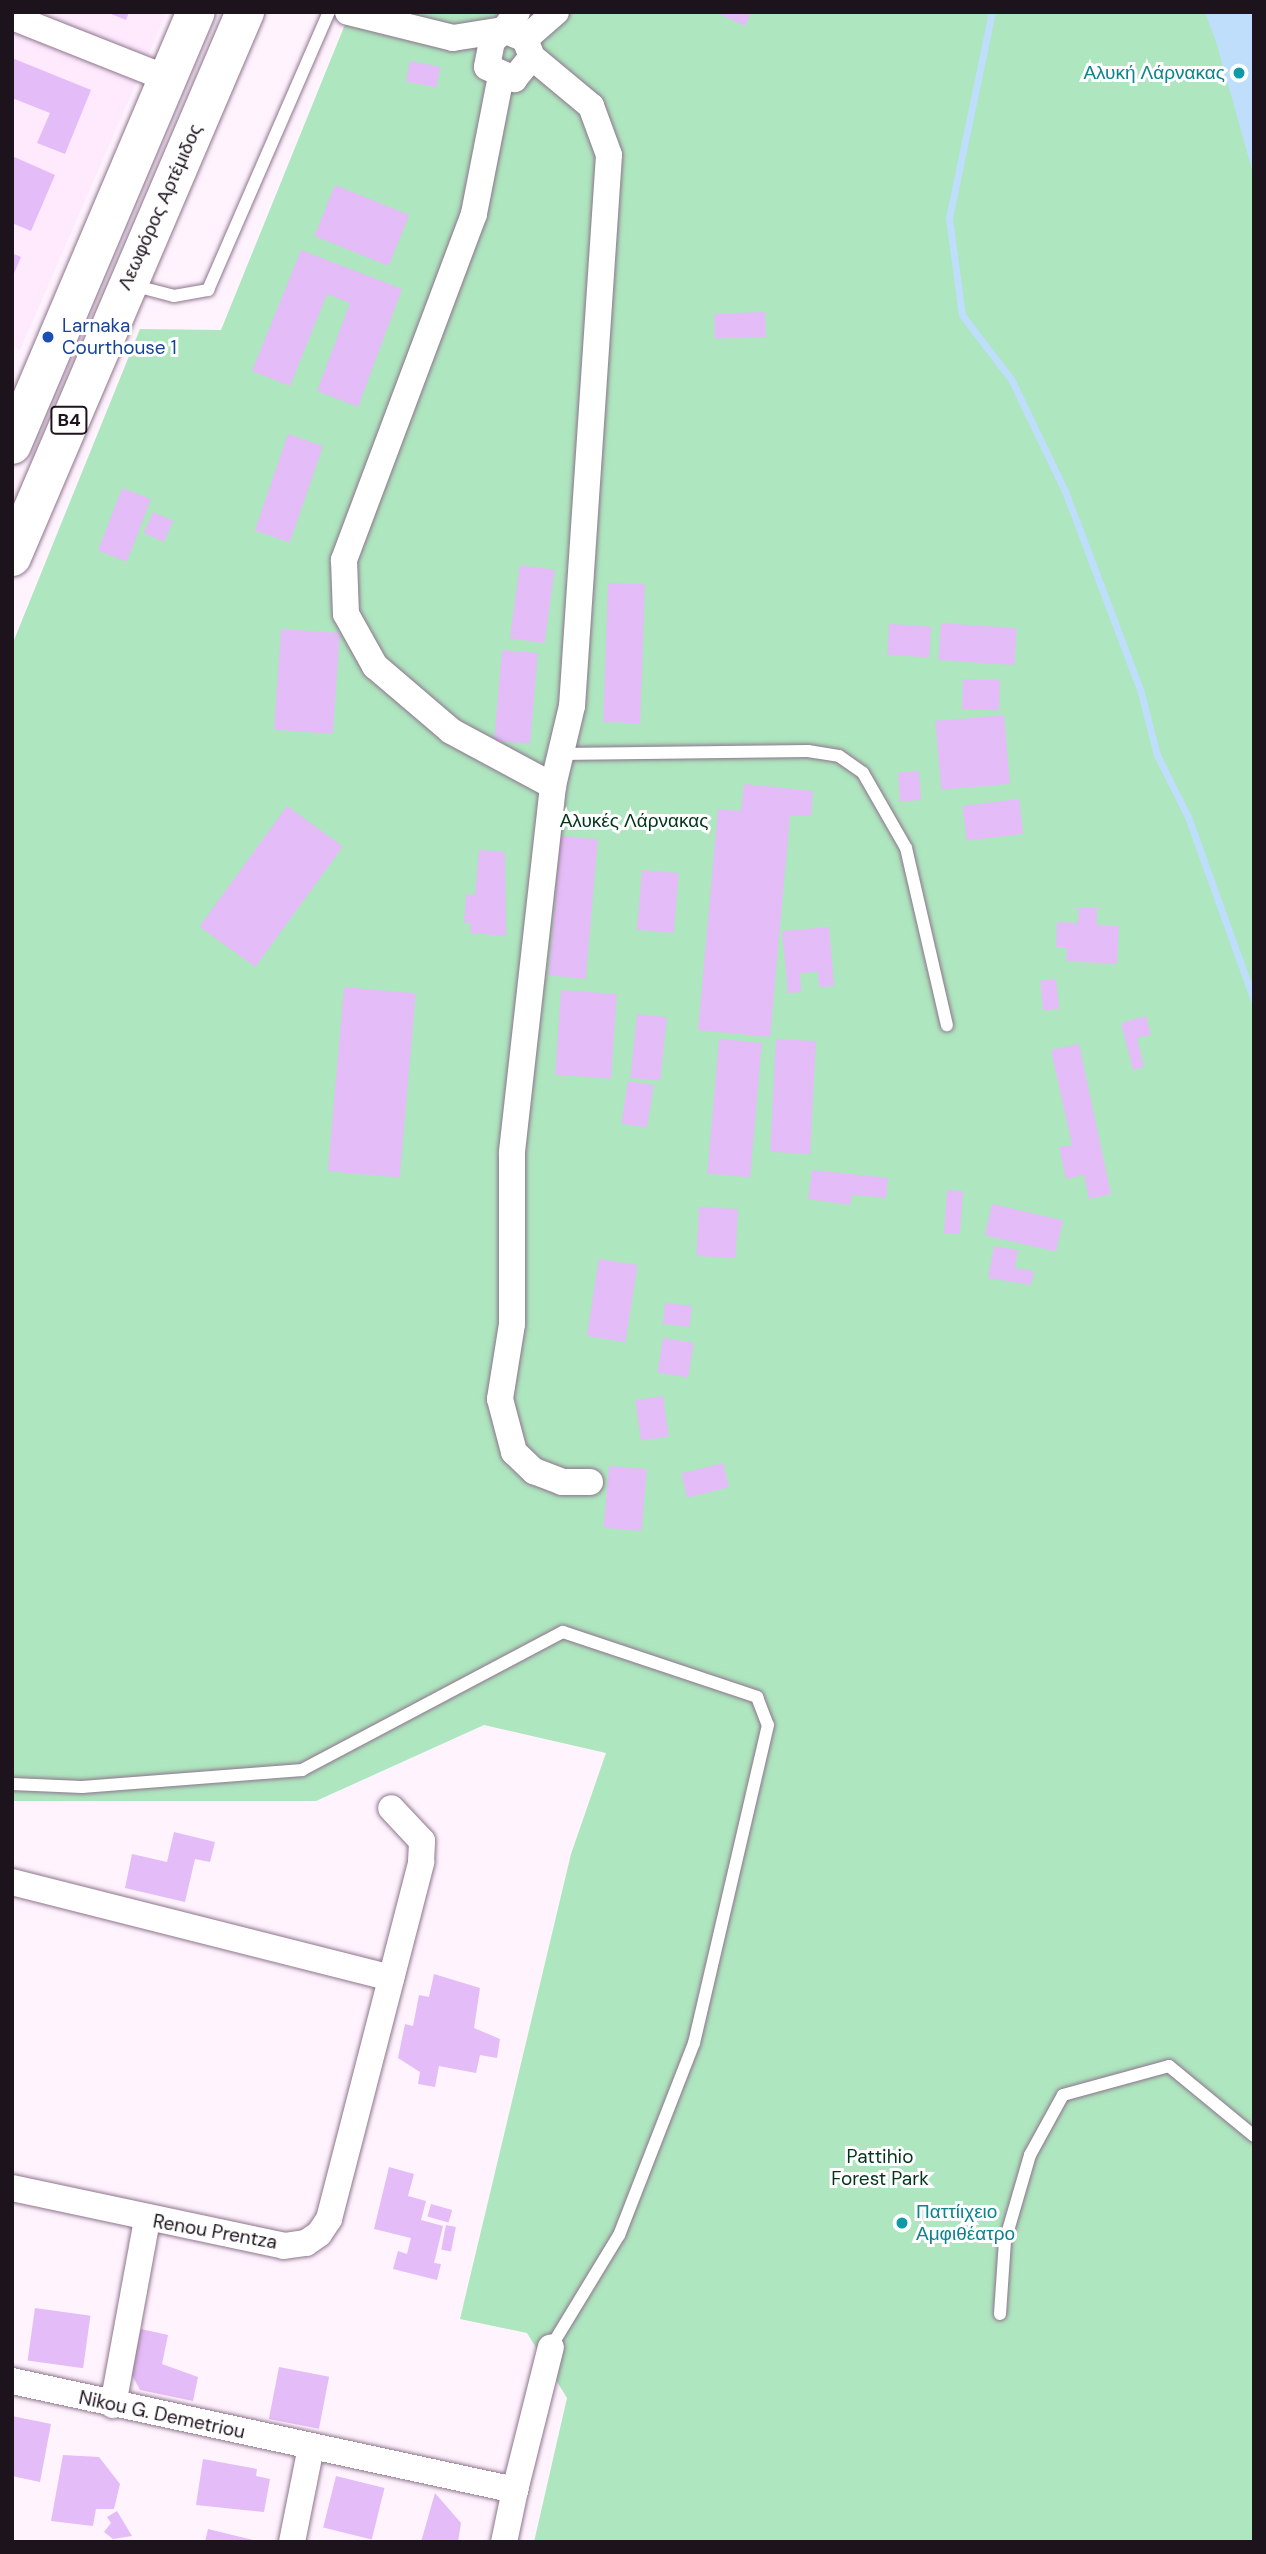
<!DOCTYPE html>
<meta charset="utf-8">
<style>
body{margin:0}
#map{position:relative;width:1266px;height:2554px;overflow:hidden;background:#fff3fe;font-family:"DM Sans",sans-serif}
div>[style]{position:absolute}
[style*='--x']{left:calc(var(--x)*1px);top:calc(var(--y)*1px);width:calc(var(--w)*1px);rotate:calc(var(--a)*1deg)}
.built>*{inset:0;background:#fee9fd}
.green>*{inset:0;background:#aee6bf}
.water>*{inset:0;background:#bedefc}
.stream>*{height:7px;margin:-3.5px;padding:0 3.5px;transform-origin:3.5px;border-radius:3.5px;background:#bedefc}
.building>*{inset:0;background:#e4bcf7;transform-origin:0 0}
.roads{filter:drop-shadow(0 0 2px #8e758d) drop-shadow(0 0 2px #8e758d)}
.service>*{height:12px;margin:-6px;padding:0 6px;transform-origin:6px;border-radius:6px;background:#fff}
.minor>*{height:26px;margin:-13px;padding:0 13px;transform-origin:13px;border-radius:13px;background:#fff}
.primary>*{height:38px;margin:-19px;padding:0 19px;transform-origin:19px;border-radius:19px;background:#fff}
.dots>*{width:19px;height:19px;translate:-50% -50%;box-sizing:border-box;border:4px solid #fff;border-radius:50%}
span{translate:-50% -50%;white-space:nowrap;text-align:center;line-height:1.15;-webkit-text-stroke:6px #fff;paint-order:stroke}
.shield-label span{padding:2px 5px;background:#fff;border:2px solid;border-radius:5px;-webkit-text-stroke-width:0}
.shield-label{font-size:18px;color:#1d131d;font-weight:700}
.culture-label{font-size:19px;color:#0d838f}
.right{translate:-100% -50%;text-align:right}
.left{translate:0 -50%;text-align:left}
.street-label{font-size:19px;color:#1d131d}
.transit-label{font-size:19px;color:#164399}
.park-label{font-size:19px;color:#02361b}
.frame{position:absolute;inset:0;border:14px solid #1d131d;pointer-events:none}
</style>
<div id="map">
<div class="built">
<div style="clip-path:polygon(12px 12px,167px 12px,20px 350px,12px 346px)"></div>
</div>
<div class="green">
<div style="clip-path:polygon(350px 12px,1254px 12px,1254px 2542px,534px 2542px,567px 2398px,527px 2333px,460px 2319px,571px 1854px,606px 1753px,484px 1725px,316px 1801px,12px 1801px,12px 645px,140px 329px,221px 330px)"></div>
</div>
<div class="water">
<div style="clip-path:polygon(1205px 12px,1254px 12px,1254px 177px,1217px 45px)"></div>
</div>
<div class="stream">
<div style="--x:992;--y:12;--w:210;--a:101.8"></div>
<div style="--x:949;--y:218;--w:98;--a:82.4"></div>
<div style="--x:962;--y:315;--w:81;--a:52.6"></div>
<div style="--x:1011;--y:379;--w:124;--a:64.3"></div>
<div style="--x:1065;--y:491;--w:212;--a:69.3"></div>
<div style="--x:1140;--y:689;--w:68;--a:75.6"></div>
<div style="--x:1157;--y:755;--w:69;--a:63.4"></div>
<div style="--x:1188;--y:817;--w:195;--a:70.2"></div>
</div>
<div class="building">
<div style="clip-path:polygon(106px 12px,129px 12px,126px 20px)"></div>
<div style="clip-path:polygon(715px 12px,751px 12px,745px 26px)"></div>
<div style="clip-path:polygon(12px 58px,91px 90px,65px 154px,37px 143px,50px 113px,12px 98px)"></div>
<div style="left:410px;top:61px;width:31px;height:21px;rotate:11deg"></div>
<div style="clip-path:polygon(12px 156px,55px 175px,31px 231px,12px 223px)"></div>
<div style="left:335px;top:185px;width:80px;height:55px;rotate:22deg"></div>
<div style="clip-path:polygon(301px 250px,402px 289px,358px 407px,317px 391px,350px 303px,327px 294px,290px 386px,252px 371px)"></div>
<div style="clip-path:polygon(12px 253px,21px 257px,12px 278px)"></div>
<div style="left:765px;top:312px;width:25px;height:51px;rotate:88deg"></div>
<div style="left:288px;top:434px;width:37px;height:102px;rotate:19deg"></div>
<div style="left:122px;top:488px;width:31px;height:67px;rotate:21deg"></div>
<div style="left:153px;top:512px;width:22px;height:23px;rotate:24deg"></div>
<div style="left:520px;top:565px;width:35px;height:74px;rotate:8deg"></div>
<div style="left:608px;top:583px;width:37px;height:139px;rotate:2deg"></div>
<div style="left:941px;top:623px;width:76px;height:37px;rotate:4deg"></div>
<div style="left:889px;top:624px;width:42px;height:31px;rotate:3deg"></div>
<div style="left:281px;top:629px;width:59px;height:101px;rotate:4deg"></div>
<div style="left:502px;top:650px;width:36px;height:91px;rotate:5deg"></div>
<div style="left:963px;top:679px;width:37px;height:30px;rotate:2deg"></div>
<div style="left:1004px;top:715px;width:69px;height:69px;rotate:85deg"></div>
<div style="left:919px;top:771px;width:29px;height:21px;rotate:86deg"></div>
<div style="clip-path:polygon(744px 784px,813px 791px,811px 816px,790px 816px,770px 1037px,698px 1030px,718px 809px,741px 811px)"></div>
<div style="left:1019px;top:799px;width:35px;height:57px;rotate:83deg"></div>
<div style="left:287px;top:806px;width:69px;height:149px;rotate:36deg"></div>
<div style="left:561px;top:836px;width:37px;height:140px;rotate:5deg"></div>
<div style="clip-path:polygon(479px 850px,505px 852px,506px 936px,470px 933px,471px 923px,464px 923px,466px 894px,475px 895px)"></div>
<div style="left:642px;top:870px;width:37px;height:60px;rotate:5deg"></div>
<div style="clip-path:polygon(1079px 908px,1097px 908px,1097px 925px,1119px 926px,1117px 964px,1066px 961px,1067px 947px,1056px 947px,1057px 922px,1078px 923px)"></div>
<div style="clip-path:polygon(829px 927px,834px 986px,819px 987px,818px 972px,800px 973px,801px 992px,788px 993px,782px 931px)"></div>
<div style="left:1056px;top:979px;width:30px;height:16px;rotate:84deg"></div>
<div style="left:344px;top:987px;width:72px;height:185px;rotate:5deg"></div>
<div style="left:561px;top:990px;width:56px;height:85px;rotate:4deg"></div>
<div style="left:637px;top:1014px;width:30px;height:64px;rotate:6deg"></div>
<div style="clip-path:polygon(1146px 1016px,1151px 1035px,1137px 1038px,1144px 1067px,1133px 1070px,1121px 1023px)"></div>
<div style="left:719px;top:1039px;width:43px;height:135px;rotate:5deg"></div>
<div style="left:776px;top:1039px;width:40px;height:113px;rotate:3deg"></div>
<div style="clip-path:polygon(1079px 1044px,1111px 1194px,1089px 1199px,1084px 1175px,1066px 1179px,1059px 1147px,1072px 1145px,1051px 1050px)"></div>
<div style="left:628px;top:1081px;width:26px;height:43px;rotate:9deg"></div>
<div style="clip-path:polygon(812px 1170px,888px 1178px,886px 1198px,852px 1195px,850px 1205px,808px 1199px)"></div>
<div style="left:947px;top:1190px;width:16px;height:43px;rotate:4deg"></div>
<div style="left:992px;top:1204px;width:73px;height:32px;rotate:13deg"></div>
<div style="left:699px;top:1207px;width:39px;height:49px;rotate:3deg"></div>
<div style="clip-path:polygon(994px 1246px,1018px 1250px,1015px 1268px,1034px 1271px,1031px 1285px,988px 1278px)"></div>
<div style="left:599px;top:1259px;width:39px;height:78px;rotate:9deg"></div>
<div style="left:665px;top:1303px;width:27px;height:21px;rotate:6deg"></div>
<div style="left:663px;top:1338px;width:31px;height:35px;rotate:9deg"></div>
<div style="left:663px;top:1396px;width:41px;height:28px;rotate:82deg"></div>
<div style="left:723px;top:1463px;width:25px;height:43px;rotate:76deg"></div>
<div style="left:609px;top:1466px;width:38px;height:62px;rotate:5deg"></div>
<div style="clip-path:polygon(174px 1832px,215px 1842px,210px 1862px,195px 1859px,185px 1902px,125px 1888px,132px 1854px,167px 1862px)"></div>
<div style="clip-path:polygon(434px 1974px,480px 1988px,474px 2028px,500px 2039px,497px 2058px,480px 2055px,476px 2073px,439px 2066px,435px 2087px,418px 2084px,420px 2072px,398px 2058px,405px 2024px,413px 2026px,419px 1995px,429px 1997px)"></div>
<div style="clip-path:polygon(389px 2167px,414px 2174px,408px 2196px,426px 2201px,421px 2220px,443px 2226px,434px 2263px,441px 2264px,437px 2280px,393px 2269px,398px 2251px,407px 2254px,411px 2238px,374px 2229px)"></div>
<div style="left:431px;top:2204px;width:22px;height:13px;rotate:16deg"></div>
<div style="left:446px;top:2225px;width:10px;height:25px;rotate:11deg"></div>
<div style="left:35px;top:2308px;width:56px;height:53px;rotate:8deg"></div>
<div style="clip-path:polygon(141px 2329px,168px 2335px,162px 2364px,198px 2377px,193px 2401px,140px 2390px,131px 2373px)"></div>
<div style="left:279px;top:2367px;width:51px;height:53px;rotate:11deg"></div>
<div style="clip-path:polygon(12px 2416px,51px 2424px,40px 2482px,12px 2476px)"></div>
<div style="clip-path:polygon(63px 2455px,99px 2457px,120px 2484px,114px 2509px,96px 2509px,93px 2526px,51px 2521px)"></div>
<div style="clip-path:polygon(203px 2459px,257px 2469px,256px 2476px,270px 2479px,264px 2512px,196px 2505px)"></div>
<div style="left:336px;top:2476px;width:50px;height:53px;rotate:14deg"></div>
<div style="clip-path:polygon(435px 2493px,461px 2523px,458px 2542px,421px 2542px)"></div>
<div style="clip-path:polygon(117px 2511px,132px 2536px,113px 2539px,104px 2532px,111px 2523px,107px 2517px)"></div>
<div style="clip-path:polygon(208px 2529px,257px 2541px,257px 2542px,205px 2542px)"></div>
</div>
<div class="roads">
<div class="service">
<div style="--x:132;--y:285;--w:43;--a:14.7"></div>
<div style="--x:174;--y:296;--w:35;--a:-10"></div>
<div style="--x:208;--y:290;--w:303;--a:-66.5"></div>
<div style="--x:560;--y:754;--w:248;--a:-0.7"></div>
<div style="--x:808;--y:751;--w:31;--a:9"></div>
<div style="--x:839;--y:756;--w:29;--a:35"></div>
<div style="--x:863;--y:773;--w:86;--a:60.2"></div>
<div style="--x:906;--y:848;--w:182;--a:77"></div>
<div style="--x:12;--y:1784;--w:70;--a:2.5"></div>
<div style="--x:82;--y:1787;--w:221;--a:-4.4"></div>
<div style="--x:302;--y:1770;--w:295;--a:-27.9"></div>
<div style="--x:563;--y:1632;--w:205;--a:18.5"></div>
<div style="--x:757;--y:1697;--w:30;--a:69"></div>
<div style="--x:768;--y:1725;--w:326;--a:103.1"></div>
<div style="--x:694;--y:2043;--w:206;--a:111.3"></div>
<div style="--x:619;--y:2235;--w:131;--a:121.3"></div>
<div style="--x:1000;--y:2314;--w:73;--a:-86.1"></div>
<div style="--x:1005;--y:2241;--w:90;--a:-73.8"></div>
<div style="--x:1030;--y:2155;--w:68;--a:-61.2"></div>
<div style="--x:1063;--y:2095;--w:110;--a:-15.3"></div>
<div style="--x:1169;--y:2066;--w:110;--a:39.5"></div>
</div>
<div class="minor">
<div style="--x:348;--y:12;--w:108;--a:13.9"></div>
<div style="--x:453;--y:38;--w:52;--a:-8.9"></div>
<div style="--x:504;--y:30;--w:16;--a:137"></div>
<div style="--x:492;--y:41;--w:26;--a:101"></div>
<div style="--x:487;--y:67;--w:30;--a:24"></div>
<div style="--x:514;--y:79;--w:28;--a:-51"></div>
<div style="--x:532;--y:57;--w:77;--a:39.7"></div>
<div style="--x:591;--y:106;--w:52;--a:69.8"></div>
<div style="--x:609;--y:155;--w:552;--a:93.84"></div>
<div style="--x:572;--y:706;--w:82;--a:103.4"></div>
<div style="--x:553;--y:786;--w:369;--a:96.4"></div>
<div style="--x:512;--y:1153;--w:171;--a:90"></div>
<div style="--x:512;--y:1324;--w:76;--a:99.1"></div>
<div style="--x:500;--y:1399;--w:55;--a:75.2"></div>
<div style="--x:514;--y:1452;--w:28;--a:44"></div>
<div style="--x:534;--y:1471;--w:30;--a:21"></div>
<div style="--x:562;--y:1482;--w:28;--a:0"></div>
<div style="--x:517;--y:12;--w:22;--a:126"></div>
<div style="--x:504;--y:30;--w:23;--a:23"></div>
<div style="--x:525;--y:39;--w:19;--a:69"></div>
<div style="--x:12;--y:17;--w:166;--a:21.6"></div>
<div style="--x:525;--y:39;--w:41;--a:-41.1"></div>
<div style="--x:501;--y:76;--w:141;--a:101.1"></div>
<div style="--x:474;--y:214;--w:370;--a:110.6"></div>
<div style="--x:344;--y:560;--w:54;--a:87.9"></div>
<div style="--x:346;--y:614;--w:60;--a:60.9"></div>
<div style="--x:375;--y:666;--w:100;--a:40.5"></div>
<div style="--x:451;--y:731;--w:116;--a:28.3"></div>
<div style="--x:12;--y:1882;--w:391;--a:14.2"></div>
<div style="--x:12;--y:2188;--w:278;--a:12"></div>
<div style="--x:284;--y:2246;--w:22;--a:-8"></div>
<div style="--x:306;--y:2243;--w:16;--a:-35"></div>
<div style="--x:319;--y:2234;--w:18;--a:-56"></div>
<div style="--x:329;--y:2219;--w:369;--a:-75.5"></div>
<div style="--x:421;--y:1862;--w:21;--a:-87"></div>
<div style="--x:422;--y:1841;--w:45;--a:-133.2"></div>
<div style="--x:12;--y:2381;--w:515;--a:12.23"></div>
<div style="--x:515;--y:2490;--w:53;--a:101.9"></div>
<div style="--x:113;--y:2405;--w:188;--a:-79.6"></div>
<div style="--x:515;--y:2490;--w:147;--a:-75.9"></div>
<div style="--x:292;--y:2542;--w:97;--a:-78.7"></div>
</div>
<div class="primary">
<div style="--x:12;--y:445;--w:470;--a:-67"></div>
<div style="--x:12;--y:557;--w:593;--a:-66.85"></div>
</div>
</div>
<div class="dots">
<div style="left:1239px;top:73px;background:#0f9aa8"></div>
<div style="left:48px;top:337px;background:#1a4fb4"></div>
<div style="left:902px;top:2223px;background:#0f9aa8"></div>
</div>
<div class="shield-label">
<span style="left:69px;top:420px">B4</span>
</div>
<div class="culture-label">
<span class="right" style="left:1225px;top:73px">Αλυκή Λάρνακας</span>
<span class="left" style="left:916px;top:2223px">Παττίιχειο<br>Αμφιθέατρο</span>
</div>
<div class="street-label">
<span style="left:160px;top:207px;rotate:-66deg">Λεωφόρος Αρτέμιδος</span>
<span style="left:215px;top:2232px;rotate:10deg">Renou Prentza</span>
<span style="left:162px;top:2415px;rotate:12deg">Nikou G. Demetriou</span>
</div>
<div class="transit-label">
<span class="left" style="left:62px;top:337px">Larnaka<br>Courthouse 1</span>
</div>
<div class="park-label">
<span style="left:634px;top:821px">Αλυκές Λάρνακας</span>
<span style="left:880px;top:2168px">Pattihio<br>Forest Park</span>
</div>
<div class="frame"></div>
</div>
